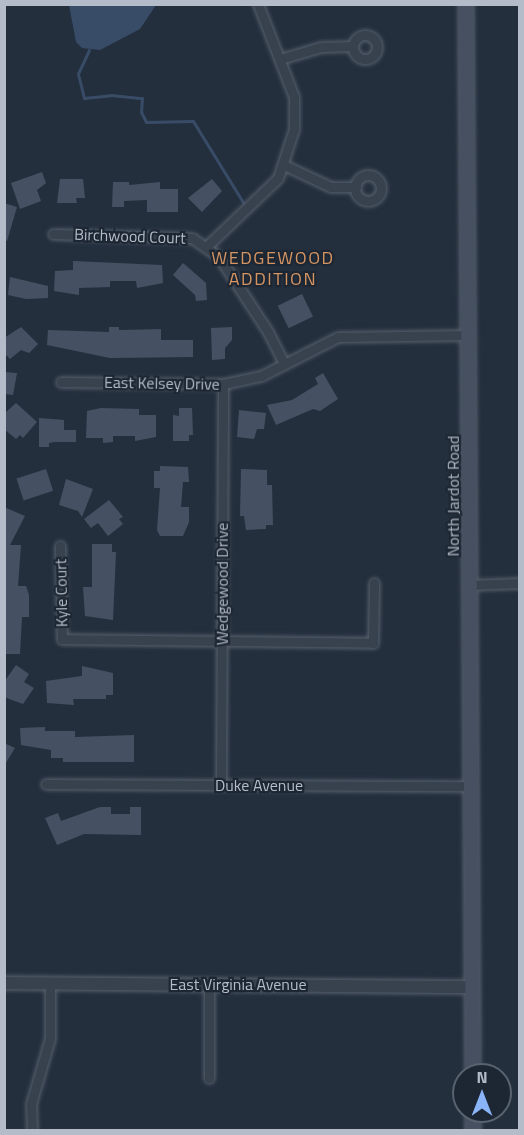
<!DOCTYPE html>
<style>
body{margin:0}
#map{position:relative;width:524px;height:1135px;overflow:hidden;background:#242f3e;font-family:"Titillium Web",sans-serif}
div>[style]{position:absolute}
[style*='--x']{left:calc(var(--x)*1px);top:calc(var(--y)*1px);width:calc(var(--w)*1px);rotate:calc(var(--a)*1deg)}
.water>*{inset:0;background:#394c67}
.stream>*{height:3px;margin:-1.5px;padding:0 1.5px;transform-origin:1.5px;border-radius:1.5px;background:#394c67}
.building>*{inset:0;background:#455162;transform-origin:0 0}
.roads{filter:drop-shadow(0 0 2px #565f6c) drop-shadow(0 0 2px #565f6c)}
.minor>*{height:9px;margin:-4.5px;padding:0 4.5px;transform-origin:4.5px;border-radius:4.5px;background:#38414e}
.minor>.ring{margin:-4.5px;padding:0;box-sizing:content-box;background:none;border:9px solid #38414e;border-radius:50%}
.tertiary>*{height:12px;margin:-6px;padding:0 6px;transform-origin:6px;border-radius:6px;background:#38414e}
.secondary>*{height:14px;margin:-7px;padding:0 7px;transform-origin:7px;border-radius:7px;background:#465061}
span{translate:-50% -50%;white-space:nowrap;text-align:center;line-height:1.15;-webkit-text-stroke:4.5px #1d2633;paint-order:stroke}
.street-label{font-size:16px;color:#b4bcc9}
.neighbourhood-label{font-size:18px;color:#d59563;letter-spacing:1.5px}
.frame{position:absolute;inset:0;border:6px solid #b4bcc9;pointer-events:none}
.north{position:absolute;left:452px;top:1063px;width:60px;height:60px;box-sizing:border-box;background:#1d2633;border:2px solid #59626f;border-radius:50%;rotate:0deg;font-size:16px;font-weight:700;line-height:24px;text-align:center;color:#b4bcc9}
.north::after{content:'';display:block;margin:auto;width:21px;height:27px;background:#8ab4f8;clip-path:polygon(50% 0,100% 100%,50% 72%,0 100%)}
</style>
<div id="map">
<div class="water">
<div style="clip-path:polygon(69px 5px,69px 4px,156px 5px,140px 29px,100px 50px,82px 48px,76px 42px)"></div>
</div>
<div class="stream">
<div style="--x:89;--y:50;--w:26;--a:115"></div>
<div style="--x:78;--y:74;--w:25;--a:76"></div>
<div style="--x:84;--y:98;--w:27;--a:-6"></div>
<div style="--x:111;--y:95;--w:31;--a:6"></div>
<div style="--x:142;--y:98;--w:14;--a:94"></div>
<div style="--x:141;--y:112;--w:11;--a:63"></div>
<div style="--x:146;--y:122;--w:47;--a:-1.2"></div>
<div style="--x:193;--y:121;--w:101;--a:58.4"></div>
</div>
<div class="building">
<div style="clip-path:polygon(42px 172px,46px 183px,37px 190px,41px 201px,20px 209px,11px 183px)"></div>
<div style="clip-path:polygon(60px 179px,83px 179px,85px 198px,76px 198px,77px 203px,57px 203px)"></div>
<div style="clip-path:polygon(212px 179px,222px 191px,202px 212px,188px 198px)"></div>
<div style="clip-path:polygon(113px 182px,129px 182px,129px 185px,160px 182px,160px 189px,178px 189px,178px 212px,147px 212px,147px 200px,124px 201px,124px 207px,112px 207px)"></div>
<div style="clip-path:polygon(4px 203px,17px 207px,7px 241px,4px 240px)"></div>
<div style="clip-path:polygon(73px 261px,162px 265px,163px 283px,137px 288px,136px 281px,110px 281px,110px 287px,79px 288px,79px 295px,54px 291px,55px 271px,73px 270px)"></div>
<div style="clip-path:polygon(183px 263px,206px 283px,207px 300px,196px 301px,195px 295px,173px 275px)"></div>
<div style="clip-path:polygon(10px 277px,48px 286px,48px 298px,26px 299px,8px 295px)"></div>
<div style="left:302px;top:294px;width:25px;height:27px;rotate:64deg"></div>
<div style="clip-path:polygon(21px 327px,38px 344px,29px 353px,21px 350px,10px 359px,4px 353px,4px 338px)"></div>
<div style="clip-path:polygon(109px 327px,119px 327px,119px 330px,161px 329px,161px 340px,193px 340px,193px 357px,110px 358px,47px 345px,48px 330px,109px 332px)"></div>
<div style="clip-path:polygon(232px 327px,232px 340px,225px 348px,225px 359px,212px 360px,211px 328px)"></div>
<div style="clip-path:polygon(4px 372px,17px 373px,13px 395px,4px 394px)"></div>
<div style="clip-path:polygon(323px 373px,338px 399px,320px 411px,313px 409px,276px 425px,267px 405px,292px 400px,318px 384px,315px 378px)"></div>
<div style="clip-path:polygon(16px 403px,37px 422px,23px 438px,20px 435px,16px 439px,4px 429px,6px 412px)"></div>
<div style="clip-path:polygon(101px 408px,139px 409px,139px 415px,156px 415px,156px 437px,135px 441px,135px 436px,113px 436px,113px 442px,103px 443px,103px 438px,86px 438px,87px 411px)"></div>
<div style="clip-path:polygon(179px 408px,192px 408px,193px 435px,189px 435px,189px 441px,173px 441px,173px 415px,179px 416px)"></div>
<div style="clip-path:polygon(239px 410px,266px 413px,264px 429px,257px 429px,254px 439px,237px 437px)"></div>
<div style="clip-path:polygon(39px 418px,64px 420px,64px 430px,76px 430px,76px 442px,55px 442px,49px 443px,49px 447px,39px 447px)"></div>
<div style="clip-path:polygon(160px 466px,188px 467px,189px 482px,183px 482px,181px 507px,189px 507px,189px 522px,183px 536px,160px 536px,157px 530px,160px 488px,154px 488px,154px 471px,160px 471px)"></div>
<div style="left:46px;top:469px;width:23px;height:31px;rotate:72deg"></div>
<div style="clip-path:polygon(241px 469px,267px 470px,267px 485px,272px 485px,273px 525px,266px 525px,266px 529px,246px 530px,244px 516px,240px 516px)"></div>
<div style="clip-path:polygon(66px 479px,93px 489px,82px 517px,78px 511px,59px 505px)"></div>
<div style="clip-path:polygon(109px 500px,123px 517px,119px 519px,123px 524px,108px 536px,98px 523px,91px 528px,84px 519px)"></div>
<div style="clip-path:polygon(4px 507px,25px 516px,10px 545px,21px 545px,18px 586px,26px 586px,29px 595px,29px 617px,22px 617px,20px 654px,4px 654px)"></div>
<div style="clip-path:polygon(92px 544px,112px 544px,112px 552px,116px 552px,113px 620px,85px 616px,83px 587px,92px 587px)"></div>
<div style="clip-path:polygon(16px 665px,29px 674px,24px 682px,34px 688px,23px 704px,4px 697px,4px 682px)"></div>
<div style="clip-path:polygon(82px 666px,113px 673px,113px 695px,106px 695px,106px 699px,73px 699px,74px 705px,47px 703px,46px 681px,82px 676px)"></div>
<div style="clip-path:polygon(45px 727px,45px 731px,75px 731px,75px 737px,134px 735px,134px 762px,63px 762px,63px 758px,51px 758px,51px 750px,21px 745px,20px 728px)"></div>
<div style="clip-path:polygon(4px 743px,15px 748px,4px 766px)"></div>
<div style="clip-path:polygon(100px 807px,111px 807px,111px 814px,130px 814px,130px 807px,141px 807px,141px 835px,84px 834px,57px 845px,45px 818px,58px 813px,61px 821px)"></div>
</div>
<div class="roads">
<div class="minor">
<div class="ring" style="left:353px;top:35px;width:15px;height:15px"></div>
<div style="--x:280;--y:59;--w:43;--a:-16.3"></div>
<div style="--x:321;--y:47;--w:32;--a:-2"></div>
<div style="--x:284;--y:165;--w:52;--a:25.1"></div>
<div style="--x:331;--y:187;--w:25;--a:0"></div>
<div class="ring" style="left:355px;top:175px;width:17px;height:17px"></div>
<div style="--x:53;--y:234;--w:139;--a:1.6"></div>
<div style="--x:192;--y:238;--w:33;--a:35"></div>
<div style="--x:219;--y:257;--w:90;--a:56.8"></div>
<div style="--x:268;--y:332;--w:36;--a:63"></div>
<div style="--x:207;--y:246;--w:98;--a:-43.8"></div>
<div style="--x:278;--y:178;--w:52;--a:-71.9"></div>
<div style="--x:294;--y:129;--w:32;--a:-90"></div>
<div style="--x:294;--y:97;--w:100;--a:-111.2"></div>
<div style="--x:61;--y:382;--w:162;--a:0.7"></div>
<div style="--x:223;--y:384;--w:39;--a:-12"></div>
<div style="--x:261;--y:376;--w:86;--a:-26.9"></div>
<div style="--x:338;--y:337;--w:131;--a:-0.9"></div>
<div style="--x:60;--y:546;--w:93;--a:88.8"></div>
<div style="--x:62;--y:639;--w:311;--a:0.7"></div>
<div style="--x:373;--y:643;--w:60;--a:-89"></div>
<div style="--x:470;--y:585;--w:50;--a:-2.3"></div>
<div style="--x:46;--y:784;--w:426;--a:0.3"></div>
<div style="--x:221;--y:785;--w:401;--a:-89.7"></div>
<div style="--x:209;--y:984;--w:94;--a:90"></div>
<div style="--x:32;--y:1130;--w:26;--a:-92"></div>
<div style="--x:31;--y:1104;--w:69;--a:-73.9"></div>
<div style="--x:50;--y:1038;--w:55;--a:-90"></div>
</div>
<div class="tertiary">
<div style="--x:4;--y:983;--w:468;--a:0.5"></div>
</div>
<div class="secondary">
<div style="--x:466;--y:4;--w:1071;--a:89.63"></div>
<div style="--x:473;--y:1111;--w:19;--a:90"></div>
</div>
</div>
<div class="street-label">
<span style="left:130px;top:236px;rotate:2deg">Birchwood Court</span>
<span style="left:162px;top:383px;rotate:1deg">East Kelsey Drive</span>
<span style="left:453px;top:496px;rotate:-90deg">North Jardot Road</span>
<span style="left:222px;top:584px;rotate:-90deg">Wedgewood Drive</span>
<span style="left:61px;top:593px;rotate:-91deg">Kyle Court</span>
<span style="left:259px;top:785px">Duke Avenue</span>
<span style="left:238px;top:984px">East Virginia Avenue</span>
</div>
<div class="neighbourhood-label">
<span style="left:273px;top:269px">WEDGEWOOD<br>ADDITION</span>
</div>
<div class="frame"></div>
<div class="north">N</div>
</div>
